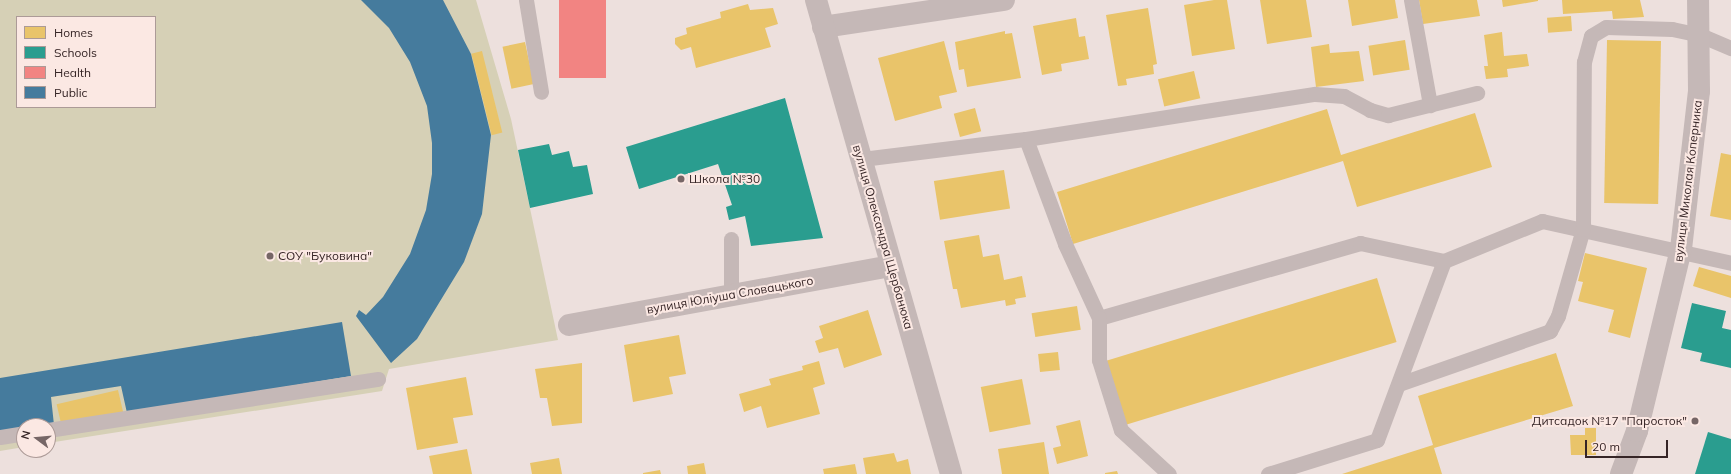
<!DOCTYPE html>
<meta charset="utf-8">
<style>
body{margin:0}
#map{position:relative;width:1731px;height:474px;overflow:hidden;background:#ede0dd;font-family:Mulish,sans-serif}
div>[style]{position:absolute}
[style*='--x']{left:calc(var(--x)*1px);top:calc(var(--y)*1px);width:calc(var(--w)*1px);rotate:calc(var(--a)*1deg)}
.green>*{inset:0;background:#d6d0b6}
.homes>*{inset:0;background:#e9c46a;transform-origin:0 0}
.schools>*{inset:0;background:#2a9d8f}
.health>*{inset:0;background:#f28482;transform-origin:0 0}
.public>*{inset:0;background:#457b9d}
.service>*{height:15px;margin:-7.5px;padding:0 7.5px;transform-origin:7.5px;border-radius:7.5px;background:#c5b8b7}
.minor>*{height:22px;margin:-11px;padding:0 11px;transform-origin:11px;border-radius:11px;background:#c5b8b7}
.tertiary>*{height:22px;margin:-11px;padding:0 11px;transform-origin:11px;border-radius:11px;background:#c5b8b7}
.dots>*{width:11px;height:11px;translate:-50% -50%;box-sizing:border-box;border:2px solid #fbe8e3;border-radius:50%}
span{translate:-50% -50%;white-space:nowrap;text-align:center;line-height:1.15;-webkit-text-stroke:4px #fbe8e3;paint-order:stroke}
.poi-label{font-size:12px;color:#362526}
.left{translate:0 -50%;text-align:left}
.right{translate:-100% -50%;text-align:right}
.street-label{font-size:12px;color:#362526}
.legend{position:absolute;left:16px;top:16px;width:140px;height:92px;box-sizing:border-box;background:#fbe8e3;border:1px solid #ac9a97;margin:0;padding:5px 7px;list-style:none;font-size:12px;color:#362526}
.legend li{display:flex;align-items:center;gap:8px;height:20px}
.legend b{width:20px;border:1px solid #ac9a97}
.north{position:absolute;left:16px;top:418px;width:40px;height:40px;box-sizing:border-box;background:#fbe8e3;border:1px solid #ac9a97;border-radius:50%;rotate:286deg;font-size:11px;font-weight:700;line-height:16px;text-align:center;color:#362526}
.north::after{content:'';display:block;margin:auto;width:14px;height:18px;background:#766666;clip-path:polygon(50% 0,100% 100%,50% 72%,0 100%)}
.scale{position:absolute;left:1585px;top:440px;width:83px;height:18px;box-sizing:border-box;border:2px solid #362526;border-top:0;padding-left:5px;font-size:12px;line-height:14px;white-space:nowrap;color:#362526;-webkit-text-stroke:3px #fbe8e3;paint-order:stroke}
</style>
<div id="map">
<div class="green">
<div style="clip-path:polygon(evenodd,0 0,476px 0,511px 119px,558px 340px,389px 369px,382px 391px,48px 443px,48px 426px,24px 426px,24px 447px,0 451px,0 0,17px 17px,155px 17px,155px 107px,17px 107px,17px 17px)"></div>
</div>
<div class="homes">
<div style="clip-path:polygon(1214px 0,1227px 0,1235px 49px,1192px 56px,1184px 5px)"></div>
<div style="clip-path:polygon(1260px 0,1306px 0,1312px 37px,1267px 44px)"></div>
<div style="clip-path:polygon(1348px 0,1395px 0,1398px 18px,1352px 26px)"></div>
<div style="clip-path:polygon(1419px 0,1477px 0,1480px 16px,1423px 24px)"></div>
<div style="clip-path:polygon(1502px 0,1538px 0,1538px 1px,1503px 7px)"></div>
<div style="clip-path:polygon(1562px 0,1640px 0,1644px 17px,1613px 19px,1612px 11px,1563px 14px)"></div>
<div style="clip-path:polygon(748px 4px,750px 10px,773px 8px,778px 24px,765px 28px,771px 47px,696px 68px,691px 47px,681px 50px,675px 44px,675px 38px,687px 34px,686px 28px,721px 18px,720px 12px)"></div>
<div style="clip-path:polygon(1148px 8px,1157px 64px,1153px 65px,1154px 74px,1126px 79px,1127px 85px,1118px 86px,1106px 15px)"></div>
<div style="left:1571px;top:16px;width:15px;height:24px;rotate:86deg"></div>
<div style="clip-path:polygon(1076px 18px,1079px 37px,1085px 36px,1089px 59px,1061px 64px,1062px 71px,1042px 75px,1033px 26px)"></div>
<div style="clip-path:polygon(1005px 31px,1005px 34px,1012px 33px,1021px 78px,967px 87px,964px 69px,959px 70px,955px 42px)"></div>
<div style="clip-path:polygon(1502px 32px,1504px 56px,1527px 54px,1529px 66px,1507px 69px,1508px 77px,1486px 79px,1484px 66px,1488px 66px,1484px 35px)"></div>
<div style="left:1405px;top:40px;width:30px;height:37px;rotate:81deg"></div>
<div style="left:1607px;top:40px;width:54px;height:163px;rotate:1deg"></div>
<div style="clip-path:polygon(944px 41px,957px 92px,939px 96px,942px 108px,895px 121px,878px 58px)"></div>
<div style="left:525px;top:42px;width:43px;height:23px;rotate:78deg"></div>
<div style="clip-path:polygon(1329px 44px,1330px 53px,1359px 51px,1364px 81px,1316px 87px,1311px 47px)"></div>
<div style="left:482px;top:51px;width:84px;height:11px;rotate:76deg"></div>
<div style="left:1194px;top:71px;width:28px;height:37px;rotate:77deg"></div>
<div style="left:975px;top:108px;width:24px;height:22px;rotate:75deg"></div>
<div style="clip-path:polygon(1327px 109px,1341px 155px,1475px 113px,1492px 167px,1357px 207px,1343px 161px,1073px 244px,1057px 192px)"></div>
<div style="clip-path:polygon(1721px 153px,1731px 155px,1731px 220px,1710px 216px)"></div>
<div style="left:1004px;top:170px;width:39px;height:71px;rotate:81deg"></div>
<div style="clip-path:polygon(979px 235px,983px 257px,999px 254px,1004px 280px,1022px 276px,1026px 297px,1015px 299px,1016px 304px,1006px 306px,1005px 300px,961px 308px,957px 289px,953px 289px,944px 241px)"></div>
<div style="clip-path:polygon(1585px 253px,1647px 268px,1630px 338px,1608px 332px,1614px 310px,1578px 301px,1583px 282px,1578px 281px)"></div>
<div style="clip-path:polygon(1699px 267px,1731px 276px,1731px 298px,1693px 286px)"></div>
<div style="left:1377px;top:278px;width:67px;height:283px;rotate:73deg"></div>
<div style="left:1077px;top:306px;width:24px;height:46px;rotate:81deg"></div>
<div style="clip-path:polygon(868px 310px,882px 355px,844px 368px,838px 348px,819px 353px,815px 341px,823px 338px,819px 326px)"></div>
<div style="clip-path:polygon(679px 335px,686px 374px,669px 377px,673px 394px,633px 402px,624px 345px)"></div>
<div style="left:1058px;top:352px;width:18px;height:20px;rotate:84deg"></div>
<div style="clip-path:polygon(1556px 353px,1573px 406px,1434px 448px,1442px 474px,1342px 474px,1433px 445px,1418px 396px)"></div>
<div style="clip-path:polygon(819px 361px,825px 384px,813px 388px,820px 414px,767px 428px,761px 406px,744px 412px,739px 394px,771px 385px,769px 379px,803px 370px,802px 366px)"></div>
<div style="clip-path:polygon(582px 363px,582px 423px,552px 426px,547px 398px,540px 398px,535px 369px)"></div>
<div style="clip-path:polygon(466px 377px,473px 415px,453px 418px,458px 443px,417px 450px,406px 388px)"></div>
<div style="left:1022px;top:379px;width:46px;height:42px;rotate:79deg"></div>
<div style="left:118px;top:390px;width:26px;height:63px;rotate:77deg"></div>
<div style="clip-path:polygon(1080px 420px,1088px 456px,1057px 464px,1053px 448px,1061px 446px,1056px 426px)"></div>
<div style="clip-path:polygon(1585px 428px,1596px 428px,1596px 455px,1571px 455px,1570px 435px,1585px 435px)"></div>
<div style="clip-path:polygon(1044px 442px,1049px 474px,1002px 474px,998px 449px)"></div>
<div style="clip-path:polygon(467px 449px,472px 474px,433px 474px,429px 456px)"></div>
<div style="clip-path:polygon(894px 453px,897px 462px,908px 459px,911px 474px,866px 474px,863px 458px)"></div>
<div style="clip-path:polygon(559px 458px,562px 474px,532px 474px,530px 463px)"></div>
<div style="clip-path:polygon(704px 463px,706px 474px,688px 474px,687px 466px)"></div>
<div style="clip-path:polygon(855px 464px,857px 474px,824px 474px,823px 469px)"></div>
<div style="clip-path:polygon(660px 470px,661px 474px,643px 474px,643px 473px)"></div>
<div style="clip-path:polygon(1117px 471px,1118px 474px,1105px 474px,1105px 473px)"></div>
</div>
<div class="schools">
<div style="clip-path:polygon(785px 98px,823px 238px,751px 246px,745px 216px,729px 220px,726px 207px,732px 205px,718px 164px,639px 189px,626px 147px)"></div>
<div style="clip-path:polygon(549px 144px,552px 155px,569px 151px,573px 167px,587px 165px,593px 194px,530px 208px,518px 150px)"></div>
<div style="clip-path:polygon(1692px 303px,1726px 311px,1722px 328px,1731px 330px,1731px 368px,1700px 361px,1702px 353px,1681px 348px)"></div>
<div style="clip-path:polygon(1708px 432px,1731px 439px,1731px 474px,1695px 474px)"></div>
</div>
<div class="health">
<div style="left:559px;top:0;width:47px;height:78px"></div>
</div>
<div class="public">
<div style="clip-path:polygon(361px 0,443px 0,471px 54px,491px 135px,482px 214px,464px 262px,417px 339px,391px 363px,356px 316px,359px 310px,366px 315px,383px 297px,410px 254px,426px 210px,432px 174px,432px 143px,427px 106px,410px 62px,389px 28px)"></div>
<div style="clip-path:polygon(342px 322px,351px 376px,127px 413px,121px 386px,51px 397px,54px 425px,24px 426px,0 433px,0 378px)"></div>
</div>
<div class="service">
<div style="--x:526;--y:0;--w:93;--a:80.7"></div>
<div style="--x:1411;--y:0;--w:107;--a:79.7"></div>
<div style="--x:1026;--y:139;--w:112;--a:69.6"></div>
<div style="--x:1065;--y:244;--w:81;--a:65.3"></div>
<div style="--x:1099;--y:318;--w:272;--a:-16"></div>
<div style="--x:1360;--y:243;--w:86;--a:12.1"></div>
<div style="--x:1444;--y:261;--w:106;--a:-22.2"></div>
<div style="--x:1542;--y:221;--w:194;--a:12.5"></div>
<div style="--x:862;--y:159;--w:165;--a:-7"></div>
<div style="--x:1026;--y:139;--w:292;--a:-8.9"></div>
<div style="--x:1315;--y:94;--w:29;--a:4"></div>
<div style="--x:1344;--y:96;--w:30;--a:28"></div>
<div style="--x:1370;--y:110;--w:19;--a:16"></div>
<div style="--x:1388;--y:115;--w:92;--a:-13.9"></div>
<div style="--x:731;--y:239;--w:56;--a:90"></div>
<div style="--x:1099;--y:318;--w:42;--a:90"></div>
<div style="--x:1099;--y:360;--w:73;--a:72.6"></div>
<div style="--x:1121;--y:430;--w:65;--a:42.5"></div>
<div style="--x:1399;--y:384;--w:160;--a:-19.3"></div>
<div style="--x:1550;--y:331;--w:17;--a:-62"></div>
<div style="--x:1558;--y:316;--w:91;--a:-74"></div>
<div style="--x:1583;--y:229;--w:167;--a:-89.7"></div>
<div style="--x:1584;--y:62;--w:27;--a:-75"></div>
<div style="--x:1591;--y:36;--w:17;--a:-31"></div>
<div style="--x:1606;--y:27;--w:66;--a:1.7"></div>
<div style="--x:1672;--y:29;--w:29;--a:12"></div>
<div style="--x:1700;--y:35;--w:34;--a:23"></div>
<div style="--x:48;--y:430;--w:334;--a:-8.8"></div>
<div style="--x:0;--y:437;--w:24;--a:-9"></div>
<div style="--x:1268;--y:474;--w:114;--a:-17.3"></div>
<div style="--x:1377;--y:440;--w:191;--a:-69.5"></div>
</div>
<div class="minor">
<div style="--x:823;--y:27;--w:183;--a:-8.5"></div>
<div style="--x:569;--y:325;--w:327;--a:-10.4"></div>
<div style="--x:1621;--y:474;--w:46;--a:-69.6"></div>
<div style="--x:1637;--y:431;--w:187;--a:-76.4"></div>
<div style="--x:1681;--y:249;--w:159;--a:-83.5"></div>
<div style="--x:1699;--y:91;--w:91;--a:-90.6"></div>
</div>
<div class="tertiary">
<div style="--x:816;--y:0;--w:493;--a:74.1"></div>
</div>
<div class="dots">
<div style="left:681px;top:179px;background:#766666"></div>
<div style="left:270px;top:256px;background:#766666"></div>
<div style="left:1695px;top:421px;background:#766666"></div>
</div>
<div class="poi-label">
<span class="left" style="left:689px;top:179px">Школа №30</span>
<span class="left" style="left:278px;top:256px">СОУ "Буковина"</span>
<span class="right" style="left:1687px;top:421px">Дитсадок №17 "Паросток"</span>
</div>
<div class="street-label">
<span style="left:1688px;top:181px;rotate:-83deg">вулиця Миколая Коперника</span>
<span style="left:883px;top:237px;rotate:74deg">вулиця Олександра Щербанюка</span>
<span style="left:730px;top:295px;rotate:-10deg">вулиця Юліуша Словацького</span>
</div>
<ul class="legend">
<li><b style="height:11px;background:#e9c46a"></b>Homes</li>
<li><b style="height:11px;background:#2a9d8f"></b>Schools</li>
<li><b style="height:11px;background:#f28482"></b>Health</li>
<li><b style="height:11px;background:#457b9d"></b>Public</li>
</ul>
<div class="north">N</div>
<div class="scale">20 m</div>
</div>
